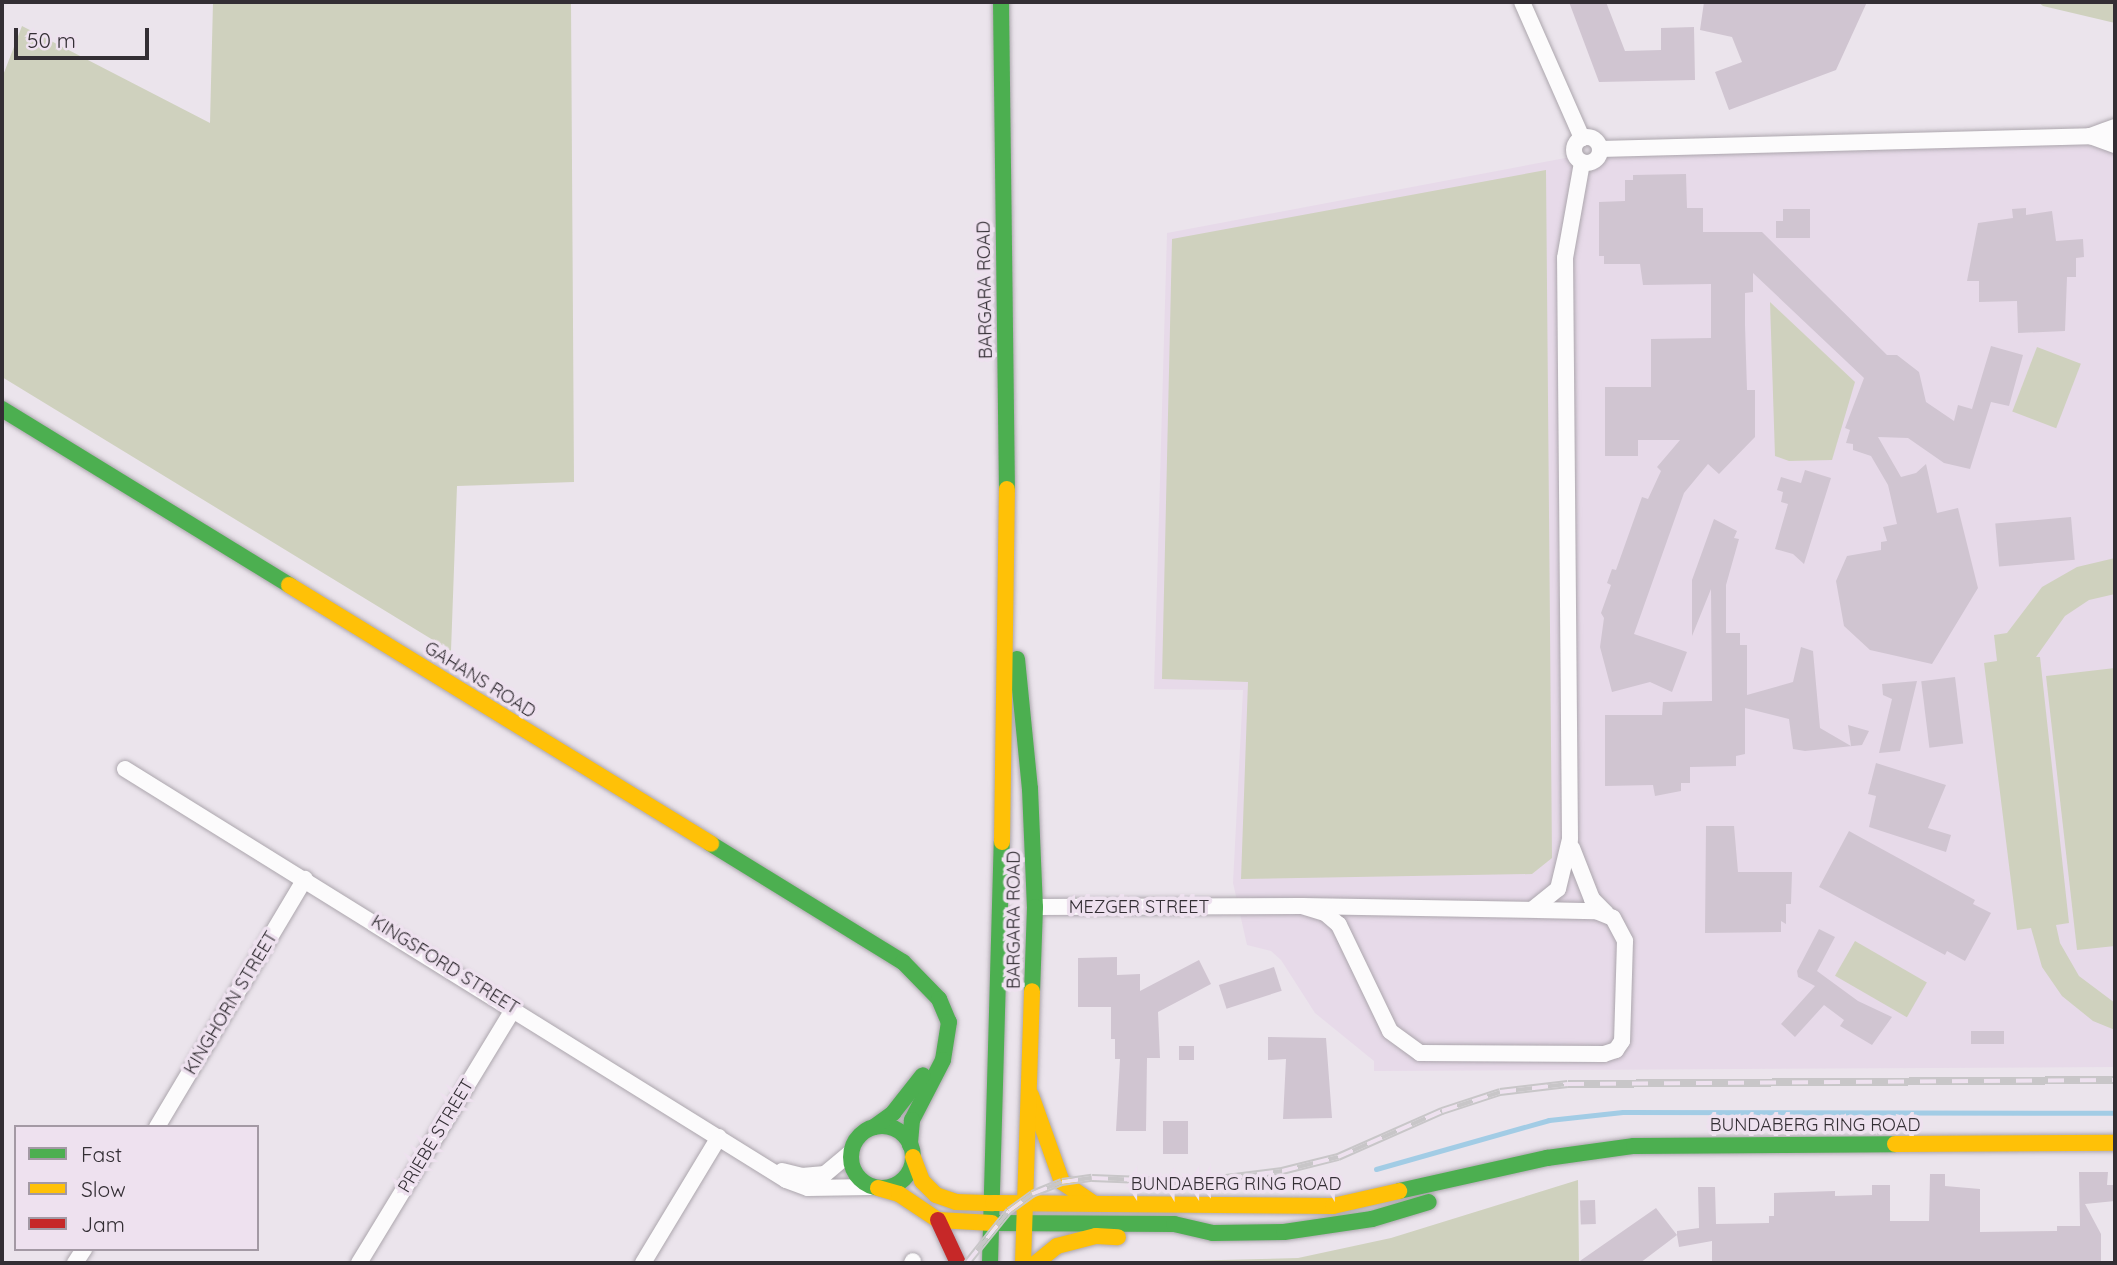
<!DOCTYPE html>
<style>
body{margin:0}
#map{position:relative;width:2117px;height:1265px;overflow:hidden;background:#ebe4ec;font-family:Quicksand,sans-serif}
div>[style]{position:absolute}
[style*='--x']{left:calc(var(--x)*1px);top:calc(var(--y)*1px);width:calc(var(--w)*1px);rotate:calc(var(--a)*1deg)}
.built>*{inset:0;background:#e7dae9}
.green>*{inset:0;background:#cfd1be;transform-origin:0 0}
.stream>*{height:5px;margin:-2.5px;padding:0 2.5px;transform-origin:2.5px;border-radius:2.5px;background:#a2cce5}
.building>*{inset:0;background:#d0c5d1;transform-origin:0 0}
.roads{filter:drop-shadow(0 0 2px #aca6ad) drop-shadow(0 0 2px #aca6ad)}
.street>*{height:16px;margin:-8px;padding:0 8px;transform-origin:8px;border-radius:8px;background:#fcfbfc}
.street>.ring{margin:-8px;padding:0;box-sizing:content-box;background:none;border:16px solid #fcfbfc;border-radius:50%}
.fast>*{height:16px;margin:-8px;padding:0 8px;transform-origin:8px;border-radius:8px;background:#4caf50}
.fast>.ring{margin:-8px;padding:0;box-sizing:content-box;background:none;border:16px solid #4caf50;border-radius:50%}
.slow>*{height:16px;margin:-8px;padding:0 8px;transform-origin:8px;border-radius:8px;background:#ffc107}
.jam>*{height:16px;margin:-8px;padding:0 8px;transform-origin:8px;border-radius:8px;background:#c62828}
.rail>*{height:8px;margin-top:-4px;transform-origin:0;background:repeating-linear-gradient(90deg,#eee1ef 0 16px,#c8c6c8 0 32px);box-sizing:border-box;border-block:2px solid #c8c6c8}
span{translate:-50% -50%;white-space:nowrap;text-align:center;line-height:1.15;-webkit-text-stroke:7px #eee1ef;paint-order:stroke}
.street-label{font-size:18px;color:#332e34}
.frame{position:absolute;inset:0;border:4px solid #332e34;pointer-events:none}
.legend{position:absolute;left:14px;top:1125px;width:245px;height:126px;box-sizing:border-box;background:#eee1ef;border:2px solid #a399a4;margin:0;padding:9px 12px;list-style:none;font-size:21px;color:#332e34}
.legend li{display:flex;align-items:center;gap:14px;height:35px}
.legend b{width:35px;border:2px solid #a399a4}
.scale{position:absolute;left:14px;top:28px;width:135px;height:32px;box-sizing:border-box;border:4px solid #332e34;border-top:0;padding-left:9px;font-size:21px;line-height:24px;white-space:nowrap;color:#332e34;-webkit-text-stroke:5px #eee1ef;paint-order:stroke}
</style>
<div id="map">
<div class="built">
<div style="clip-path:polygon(2115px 138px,2115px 1067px,1374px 1071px,1374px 1061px,1315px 1013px,1281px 960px,1271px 951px,1247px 945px,1233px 883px,1243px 690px,1154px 689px,1167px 233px,1619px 148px)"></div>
</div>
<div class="green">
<div style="clip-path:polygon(213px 2px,571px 2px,574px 482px,457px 486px,451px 651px,2px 377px,2px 78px,22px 26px,210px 123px)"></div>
<div style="clip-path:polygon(2038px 2px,2115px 2px,2115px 23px,2043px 6px)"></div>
<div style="clip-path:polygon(1546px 170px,1552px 858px,1532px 874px,1241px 879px,1248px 682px,1162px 679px,1172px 239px)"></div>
<div style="clip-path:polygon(1770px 302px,1855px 382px,1832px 460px,1789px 461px,1775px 456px)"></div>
<div style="left:2037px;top:347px;width:47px;height:69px;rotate:21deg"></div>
<div style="clip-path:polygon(2115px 558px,2115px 594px,2089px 600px,2065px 616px,2036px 657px,2040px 657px,2069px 923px,2056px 925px,2060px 943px,2079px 976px,2115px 1003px,2115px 1030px,2093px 1021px,2062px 996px,2042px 967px,2031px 928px,2017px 930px,1984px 663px,1997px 661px,1994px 635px,2007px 633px,2042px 587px,2077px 567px)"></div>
<div style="clip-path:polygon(2115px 668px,2115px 946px,2077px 950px,2046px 676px)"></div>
<div style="left:1855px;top:941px;width:83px;height:40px;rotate:30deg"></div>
<div style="clip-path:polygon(1578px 1180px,1579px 1263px,1097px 1263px,1298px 1258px,1391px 1238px)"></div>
</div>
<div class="stream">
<div style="--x:1376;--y:1169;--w:180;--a:-15.8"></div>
<div style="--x:1549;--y:1120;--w:74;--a:-6.2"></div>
<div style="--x:1623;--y:1112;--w:492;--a:0.1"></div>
</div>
<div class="building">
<div style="clip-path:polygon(1569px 2px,1606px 2px,1625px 51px,1661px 50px,1661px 28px,1694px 27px,1695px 80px,1599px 82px)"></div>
<div style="clip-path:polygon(1704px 2px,1867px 2px,1836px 70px,1729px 110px,1715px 72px,1742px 62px,1732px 37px,1700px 30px)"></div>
<div style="clip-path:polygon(1686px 174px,1687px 208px,1703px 208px,1703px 232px,1762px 232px,1887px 355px,1897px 355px,1919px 372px,1926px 402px,1954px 421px,1958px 405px,1972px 409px,1991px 346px,2023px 355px,2009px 406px,1991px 402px,1970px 469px,1944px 463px,1908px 438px,1878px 437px,1901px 477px,1916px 473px,1926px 464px,1937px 513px,1958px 508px,1978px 588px,1932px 664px,1870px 650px,1844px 626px,1836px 581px,1847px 556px,1881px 550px,1881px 542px,1887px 541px,1883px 527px,1897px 524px,1888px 485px,1871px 456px,1853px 450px,1853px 444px,1846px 443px,1850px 430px,1845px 428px,1864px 378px,1753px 273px,1753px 292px,1745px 293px,1745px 325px,1747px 390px,1755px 390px,1755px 437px,1719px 474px,1708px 464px,1684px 493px,1634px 634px,1687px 652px,1672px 692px,1650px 682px,1612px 692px,1600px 647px,1604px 618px,1601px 613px,1611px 585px,1607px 583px,1612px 569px,1616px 570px,1642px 497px,1648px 499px,1661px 471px,1657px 467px,1680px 440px,1638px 440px,1638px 456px,1605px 456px,1605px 387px,1651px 387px,1651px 339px,1711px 338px,1711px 284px,1643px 285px,1640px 264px,1604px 264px,1604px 256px,1599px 256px,1599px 202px,1625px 201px,1625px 180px,1633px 180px,1633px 175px)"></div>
<div style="clip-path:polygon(2026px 208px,2026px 215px,2052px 211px,2056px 241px,2083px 239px,2084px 257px,2076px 258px,2076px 277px,2067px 277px,2065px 331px,2018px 333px,2017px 301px,1979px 302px,1979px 281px,1967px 281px,1978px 223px,2013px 218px,2012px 209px)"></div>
<div style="clip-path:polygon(1783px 209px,1810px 209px,1810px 238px,1776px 238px,1776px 221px,1783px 221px)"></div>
<div style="clip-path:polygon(1805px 470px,1831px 478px,1804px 564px,1793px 554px,1775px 549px,1788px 504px,1781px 502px,1783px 492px,1777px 490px,1781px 477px,1801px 483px)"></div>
<div style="left:2071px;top:517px;width:43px;height:76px;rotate:85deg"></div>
<div style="clip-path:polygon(1714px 519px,1737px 531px,1734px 538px,1739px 539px,1726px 585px,1726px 633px,1740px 633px,1740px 645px,1747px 645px,1747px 695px,1793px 682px,1801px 647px,1813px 651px,1820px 728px,1851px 746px,1848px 725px,1869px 731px,1862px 745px,1805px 751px,1793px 749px,1789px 719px,1745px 708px,1745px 754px,1736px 756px,1736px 766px,1690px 767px,1690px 783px,1681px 783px,1681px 791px,1655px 796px,1653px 785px,1605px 786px,1605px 715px,1662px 715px,1663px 702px,1712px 701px,1711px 589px,1692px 636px,1692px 580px)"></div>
<div style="left:1955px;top:677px;width:67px;height:34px;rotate:83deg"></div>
<div style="clip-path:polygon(1917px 681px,1900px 751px,1879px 753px,1892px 699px,1883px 695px,1882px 684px)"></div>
<div style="clip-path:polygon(1876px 763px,1946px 785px,1928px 828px,1951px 835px,1946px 852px,1869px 827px,1876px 796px,1868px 794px)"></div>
<div style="clip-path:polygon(1706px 826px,1734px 826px,1738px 872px,1792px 872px,1791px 904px,1786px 904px,1786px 924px,1781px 921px,1781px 932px,1705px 933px)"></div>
<div style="clip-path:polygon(1849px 831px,1975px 900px,1973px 904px,1991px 913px,1965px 961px,1947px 951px,1945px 955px,1819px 887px)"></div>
<div style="clip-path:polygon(1819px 929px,1835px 937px,1817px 971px,1858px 1001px,1892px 1017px,1872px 1045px,1840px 1026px,1844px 1020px,1824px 1005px,1795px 1037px,1781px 1024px,1815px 986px,1798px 977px,1797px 971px)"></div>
<div style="clip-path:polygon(1117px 957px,1117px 975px,1140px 974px,1140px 991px,1199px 960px,1211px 984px,1158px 1012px,1160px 1058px,1147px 1058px,1146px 1131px,1116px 1131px,1120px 1059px,1115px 1059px,1115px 1039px,1111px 1039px,1111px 1007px,1078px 1007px,1078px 958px)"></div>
<div style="left:1274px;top:967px;width:25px;height:58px;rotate:72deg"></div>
<div style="left:1971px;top:1031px;width:33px;height:13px"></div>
<div style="clip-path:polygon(1268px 1037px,1326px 1038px,1332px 1118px,1283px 1119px,1286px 1059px,1268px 1060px)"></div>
<div style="left:1179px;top:1046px;width:15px;height:14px"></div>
<div style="left:1163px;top:1121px;width:25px;height:33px"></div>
<div style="clip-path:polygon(2079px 1172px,2108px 1172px,2107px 1185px,2115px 1185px,2115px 1201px,2085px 1204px,2101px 1234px,2101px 1262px,1712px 1263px,1712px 1241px,1679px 1247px,1677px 1235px,1640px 1263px,1577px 1263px,1656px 1208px,1677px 1235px,1677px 1231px,1699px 1228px,1698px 1187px,1715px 1187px,1716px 1224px,1769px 1223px,1769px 1216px,1774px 1216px,1774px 1193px,1835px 1191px,1835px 1196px,1872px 1195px,1872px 1185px,1890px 1185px,1890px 1221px,1929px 1221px,1930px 1174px,1945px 1174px,1945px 1186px,1980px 1189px,1980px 1232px,2057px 1231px,2057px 1226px,2080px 1226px)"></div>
<div style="left:1595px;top:1200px;width:24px;height:15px;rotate:88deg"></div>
</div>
<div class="roads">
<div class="street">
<div style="--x:1522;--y:2;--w:149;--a:66.2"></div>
<div style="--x:2115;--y:127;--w:27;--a:160"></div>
<div style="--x:2090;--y:136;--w:27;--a:20"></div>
<div class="ring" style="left:1574px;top:137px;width:10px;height:10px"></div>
<div style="--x:1600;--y:149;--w:490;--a:-1.5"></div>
<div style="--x:125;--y:769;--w:778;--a:31.87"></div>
<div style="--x:786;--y:1180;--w:23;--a:20"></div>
<div style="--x:808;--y:1188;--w:63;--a:-0.9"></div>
<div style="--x:1572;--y:848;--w:55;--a:68.6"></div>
<div style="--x:1592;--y:899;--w:20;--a:45"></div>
<div style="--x:1035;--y:907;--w:267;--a:-0.2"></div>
<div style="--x:1302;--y:906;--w:294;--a:1"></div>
<div style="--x:1596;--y:911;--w:18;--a:22"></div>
<div style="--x:1613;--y:918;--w:26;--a:62"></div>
<div style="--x:1625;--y:941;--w:100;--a:91.7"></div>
<div style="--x:1622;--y:1041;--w:11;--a:124"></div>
<div style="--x:1616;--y:1050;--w:13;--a:162"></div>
<div style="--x:1604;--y:1054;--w:184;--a:-179.7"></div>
<div style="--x:1420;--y:1053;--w:37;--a:-144"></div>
<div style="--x:1390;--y:1031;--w:118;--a:-115.7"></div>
<div style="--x:1339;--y:925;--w:18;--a:-139"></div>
<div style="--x:1325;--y:913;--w:24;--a:-163"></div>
<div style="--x:1533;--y:909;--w:32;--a:-39"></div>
<div style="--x:1558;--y:889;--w:51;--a:-76.5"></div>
<div style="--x:1570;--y:839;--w:581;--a:-90.49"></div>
<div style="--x:1565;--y:258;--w:97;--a:-79.9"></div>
<div style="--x:157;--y:1127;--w:289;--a:-59.2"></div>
<div style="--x:782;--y:1171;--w:21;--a:14"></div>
<div style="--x:802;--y:1176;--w:23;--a:-5"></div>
<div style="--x:825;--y:1174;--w:34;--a:-40"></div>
<div style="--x:75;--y:1263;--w:17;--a:-57"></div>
<div style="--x:359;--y:1263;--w:298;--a:-58.7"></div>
<div style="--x:643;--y:1263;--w:147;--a:-58.9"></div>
<div style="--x:912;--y:1263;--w:2;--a:-63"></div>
</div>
<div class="fast">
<div style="--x:1001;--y:2;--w:487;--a:89.3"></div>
<div style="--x:2;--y:409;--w:337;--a:31.5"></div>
<div style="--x:1017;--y:659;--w:131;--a:84.3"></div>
<div style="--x:1030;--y:789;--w:118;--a:87.6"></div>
<div style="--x:1035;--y:907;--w:84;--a:92"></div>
<div style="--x:711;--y:844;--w:225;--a:31.6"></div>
<div style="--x:903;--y:962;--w:52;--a:45.8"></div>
<div style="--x:939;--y:999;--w:25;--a:67"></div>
<div style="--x:949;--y:1022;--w:38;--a:99"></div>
<div style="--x:943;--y:1060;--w:68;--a:117.3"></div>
<div style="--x:912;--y:1120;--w:25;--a:95"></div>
<div class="ring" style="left:851px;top:1126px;width:46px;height:46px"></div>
<div style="--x:874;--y:1127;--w:24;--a:-36"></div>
<div style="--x:893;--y:1113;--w:48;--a:-51.7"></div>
<div style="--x:1399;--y:1191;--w:152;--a:-12.6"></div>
<div style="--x:1547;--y:1158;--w:88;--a:-7.9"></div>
<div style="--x:1634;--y:1146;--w:261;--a:-0.4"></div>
<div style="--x:992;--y:1223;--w:182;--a:0.3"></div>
<div style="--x:1174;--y:1224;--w:40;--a:13"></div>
<div style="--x:1213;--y:1233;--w:71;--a:-0.8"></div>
<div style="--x:1284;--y:1232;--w:89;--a:-8.4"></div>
<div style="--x:1372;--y:1219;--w:59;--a:-16.6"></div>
<div style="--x:990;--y:1263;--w:421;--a:-88.4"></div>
</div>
<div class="slow">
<div style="--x:289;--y:585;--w:495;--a:31.5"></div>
<div style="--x:1002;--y:842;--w:353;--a:-89.2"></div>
<div style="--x:1031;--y:1095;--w:92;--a:70.4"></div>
<div style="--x:1062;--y:1182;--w:36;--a:34"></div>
<div style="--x:1895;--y:1144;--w:220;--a:-0.3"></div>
<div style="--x:913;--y:1157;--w:26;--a:69"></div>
<div style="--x:922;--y:1181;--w:20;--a:45"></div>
<div style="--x:936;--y:1195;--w:21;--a:19"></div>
<div style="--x:956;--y:1202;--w:37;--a:2"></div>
<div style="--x:878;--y:1188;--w:22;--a:16"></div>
<div style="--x:899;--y:1194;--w:47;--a:33.7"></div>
<div style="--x:938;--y:1220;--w:54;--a:3.2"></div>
<div style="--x:993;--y:1203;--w:340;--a:0.5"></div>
<div style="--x:1333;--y:1206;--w:68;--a:-12.8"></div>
<div style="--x:1023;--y:1263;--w:272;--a:-88.1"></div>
<div style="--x:1036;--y:1263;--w:27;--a:-39"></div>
<div style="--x:1057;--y:1246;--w:40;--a:-14.4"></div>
<div style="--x:1096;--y:1236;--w:22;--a:3"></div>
</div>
<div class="jam">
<div style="--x:938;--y:1220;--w:47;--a:65.1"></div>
</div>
</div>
<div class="rail">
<div style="--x:967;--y:1263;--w:67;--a:-51.1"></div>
<div style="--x:1009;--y:1211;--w:29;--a:-36"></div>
<div style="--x:1032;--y:1194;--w:32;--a:-22"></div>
<div style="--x:1062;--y:1182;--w:30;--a:-8"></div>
<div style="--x:1092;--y:1178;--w:102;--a:2.2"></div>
<div style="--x:1194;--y:1182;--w:89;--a:-7.1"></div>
<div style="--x:1282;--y:1171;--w:58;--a:-14"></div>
<div style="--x:1338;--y:1157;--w:114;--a:-23.9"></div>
<div style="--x:1442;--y:1111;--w:61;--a:-18.1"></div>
<div style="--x:1500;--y:1092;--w:68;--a:-6.7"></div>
<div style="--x:1568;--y:1084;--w:547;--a:-0.42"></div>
</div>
<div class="street-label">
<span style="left:985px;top:290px;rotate:-91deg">BARGARA ROAD</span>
<span style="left:480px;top:680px;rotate:32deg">GAHANS ROAD</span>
<span style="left:1139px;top:907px">MEZGER STREET</span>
<span style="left:1014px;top:920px;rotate:-90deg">BARGARA ROAD</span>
<span style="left:445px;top:965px;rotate:32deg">KINGSFORD STREET</span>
<span style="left:231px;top:1003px;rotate:-59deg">KINGHORN STREET</span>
<span style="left:1815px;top:1125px">BUNDABERG RING ROAD</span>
<span style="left:436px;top:1136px;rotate:-59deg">PRIEBE STREET</span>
<span style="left:1236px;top:1184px">BUNDABERG RING ROAD</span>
</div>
<div class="frame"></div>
<ul class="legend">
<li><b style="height:9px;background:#4caf50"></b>Fast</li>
<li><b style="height:9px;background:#ffc107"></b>Slow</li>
<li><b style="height:9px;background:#c62828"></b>Jam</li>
</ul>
<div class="scale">50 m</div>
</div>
